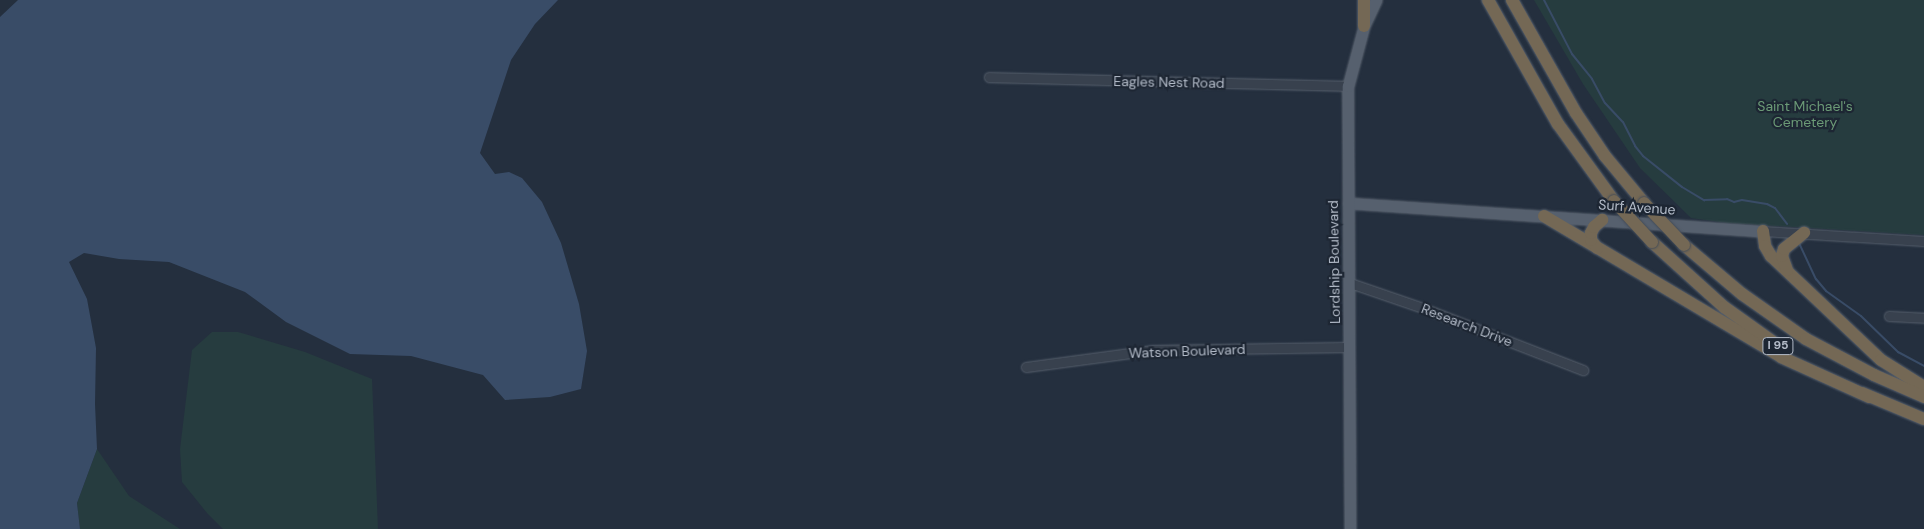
<!DOCTYPE html>
<style>
body{margin:0}
#map{position:relative;width:1924px;height:529px;overflow:hidden;background:#242f3e;font-family:"DM Sans",sans-serif}
div>[style]{position:absolute}
[style*='--x']{left:calc(var(--x)*1px);top:calc(var(--y)*1px);width:calc(var(--w)*1px);rotate:calc(var(--a)*1deg)}
.green>*{inset:0;background:#263c3f}
.water>*{inset:0;background:#394c67}
.stream>*{height:2px;margin:-1px;padding:0 1px;transform-origin:1px;border-radius:1px;background:#394c67}
.roads{filter:drop-shadow(0 0 1px #565f6c) drop-shadow(0 0 1px #565f6c)}
.minor>*{height:9px;margin:-4.5px;padding:0 4.5px;transform-origin:4.5px;border-radius:4.5px;background:#38414e}
.major>*{height:11px;margin:-5.5px;padding:0 5.5px;transform-origin:5.5px;border-radius:5.5px;background:#56606e}
.highway>*{height:12px;margin:-6px;padding:0 6px;transform-origin:6px;border-radius:6px;background:#746855}
.bridges{filter:drop-shadow(0 0 1px #434c59) drop-shadow(0 0 1px #434c59)}
.highway-bridge>*{height:12px;margin:-6px;padding:0 6px;transform-origin:6px;border-radius:6px;background:#746855}
span{translate:-50% -50%;white-space:nowrap;text-align:center;line-height:1.15;-webkit-text-stroke:4.5px #1d2633;paint-order:stroke}
.shield-label span{padding:1px 4px;background:#1d2633;border:1px solid;border-radius:4px;-webkit-text-stroke-width:0}
.shield-label{font-size:12px;color:#b4bcc9;font-weight:700}
.street-label{font-size:14px;color:#b4bcc9}
.park-label{font-size:14px;color:#6b9a76}
</style>
<div id="map">
<div class="green">
<div style="clip-path:polygon(1534px 0,1924px 0,1924px 235px,1727px 223px,1691px 218px,1640px 168px,1583px 84px)"></div>
<div style="clip-path:polygon(212px 332px,238px 332px,305px 352px,372px 379px,378px 529px,223px 529px,207px 513px,182px 482px,180px 449px,192px 350px)"></div>
<div style="clip-path:polygon(97px 449px,129px 496px,180px 529px,80px 529px,77px 503px)"></div>
</div>
<div class="water">
<div style="clip-path:polygon(18px 0,558px 0,535px 24px,511px 60px,480px 153px,495px 174px,509px 172px,522px 178px,542px 202px,561px 243px,579px 304px,587px 351px,581px 389px,550px 397px,505px 400px,483px 375px,411px 356px,350px 354px,286px 322px,245px 292px,169px 262px,119px 259px,84px 253px,69px 262px,87px 299px,96px 348px,95px 404px,97px 449px,77px 503px,80px 529px,0 529px,0 17px)"></div>
</div>
<div class="stream">
<div style="--x:1544;--y:0;--w:61;--a:62.6"></div>
<div style="--x:1572;--y:54;--w:32;--a:51"></div>
<div style="--x:1592;--y:79;--w:27;--a:62"></div>
<div style="--x:1605;--y:103;--w:26;--a:47"></div>
<div style="--x:1623;--y:122;--w:27;--a:63"></div>
<div style="--x:1635;--y:146;--w:13;--a:51"></div>
<div style="--x:1643;--y:156;--w:50;--a:38.5"></div>
<div style="--x:1682;--y:187;--w:26;--a:31"></div>
<div style="--x:1704;--y:200;--w:23;--a:-2"></div>
<div style="--x:1727;--y:199;--w:8;--a:23"></div>
<div style="--x:1734;--y:202;--w:8;--a:-14"></div>
<div style="--x:1742;--y:200;--w:25;--a:9"></div>
<div style="--x:1767;--y:204;--w:9;--a:27"></div>
<div style="--x:1775;--y:208;--w:20;--a:53"></div>
<div style="--x:1799;--y:243;--w:40;--a:65"></div>
<div style="--x:1816;--y:279;--w:16;--a:50"></div>
<div style="--x:1826;--y:291;--w:43;--a:35.5"></div>
<div style="--x:1861;--y:316;--w:52;--a:44.2"></div>
<div style="--x:1898;--y:352;--w:30;--a:28"></div>
</div>
<div class="roads">
<div class="minor">
<div style="--x:989;--y:77;--w:359;--a:1.4"></div>
<div style="--x:1763;--y:231;--w:161;--a:3.6"></div>
<div style="--x:1350;--y:283;--w:77;--a:18.9"></div>
<div style="--x:1423;--y:308;--w:172;--a:21.2"></div>
<div style="--x:1889;--y:316;--w:35;--a:3"></div>
<div style="--x:1026;--y:367;--w:128;--a:-7.6"></div>
<div style="--x:1153;--y:350;--w:196;--a:-0.9"></div>
</div>
<div class="major">
<div style="--x:1348;--y:203;--w:416;--a:3.9"></div>
<div style="--x:1350;--y:529;--w:443;--a:-90.3"></div>
<div style="--x:1348;--y:86;--w:62;--a:-75.1"></div>
<div style="--x:1364;--y:26;--w:29;--a:-65"></div>
</div>
<div class="highway">
<div style="--x:1488;--y:0;--w:142;--a:60.6"></div>
<div style="--x:1558;--y:124;--w:95;--a:54"></div>
<div style="--x:1512;--y:0;--w:130;--a:60.5"></div>
<div style="--x:1576;--y:113;--w:52;--a:56"></div>
<div style="--x:1605;--y:156;--w:61;--a:50.3"></div>
<div style="--x:1364;--y:26;--w:26;--a:-90"></div>
<div style="--x:1544;--y:216;--w:276;--a:30.7"></div>
<div style="--x:1781;--y:357;--w:97;--a:24.4"></div>
<div style="--x:1763;--y:231;--w:15;--a:82"></div>
<div style="--x:1765;--y:246;--w:12;--a:59"></div>
<div style="--x:1771;--y:256;--w:151;--a:43.4"></div>
<div style="--x:1881;--y:360;--w:51;--a:32.1"></div>
<div style="--x:1652;--y:242;--w:97;--a:42.1"></div>
<div style="--x:1724;--y:307;--w:76;--a:35.4"></div>
<div style="--x:1684;--y:245;--w:76;--a:40.2"></div>
<div style="--x:1742;--y:294;--w:78;--a:35.1"></div>
<div style="--x:1806;--y:339;--w:77;--a:27.9"></div>
<div style="--x:1874;--y:375;--w:55;--a:23.7"></div>
<div style="--x:1597;--y:248;--w:10;--a:-127"></div>
<div style="--x:1591;--y:240;--w:7;--a:-90"></div>
<div style="--x:1591;--y:233;--w:7;--a:-63"></div>
<div style="--x:1594;--y:227;--w:11;--a:-41"></div>
<div style="--x:1787;--y:270;--w:15;--a:-110"></div>
<div style="--x:1782;--y:256;--w:7;--a:-74"></div>
<div style="--x:1784;--y:249;--w:26;--a:-39"></div>
<div style="--x:1862;--y:393;--w:67;--a:22.8"></div>
</div>
</div>
<div class="bridges">
<div class="highway-bridge">
<div style="--x:1614;--y:201;--w:56;--a:47.2"></div>
<div style="--x:1644;--y:203;--w:58;--a:46.4"></div>
</div>
</div>
<div class="shield-label">
<span style="left:1778px;top:346px">I 95</span>
</div>
<div class="street-label">
<span style="left:1169px;top:82px;rotate:1deg">Eagles Nest Road</span>
<span style="left:1637px;top:207px;rotate:4deg">Surf Avenue</span>
<span style="left:1334px;top:262px;rotate:-91deg">Lordship Boulevard</span>
<span style="left:1467px;top:325px;rotate:21deg">Research Drive</span>
<span style="left:1187px;top:351px;rotate:-2deg">Watson Boulevard</span>
</div>
<div class="park-label">
<span style="left:1805px;top:114px">Saint Michael's<br>Cemetery</span>
</div>
</div>
